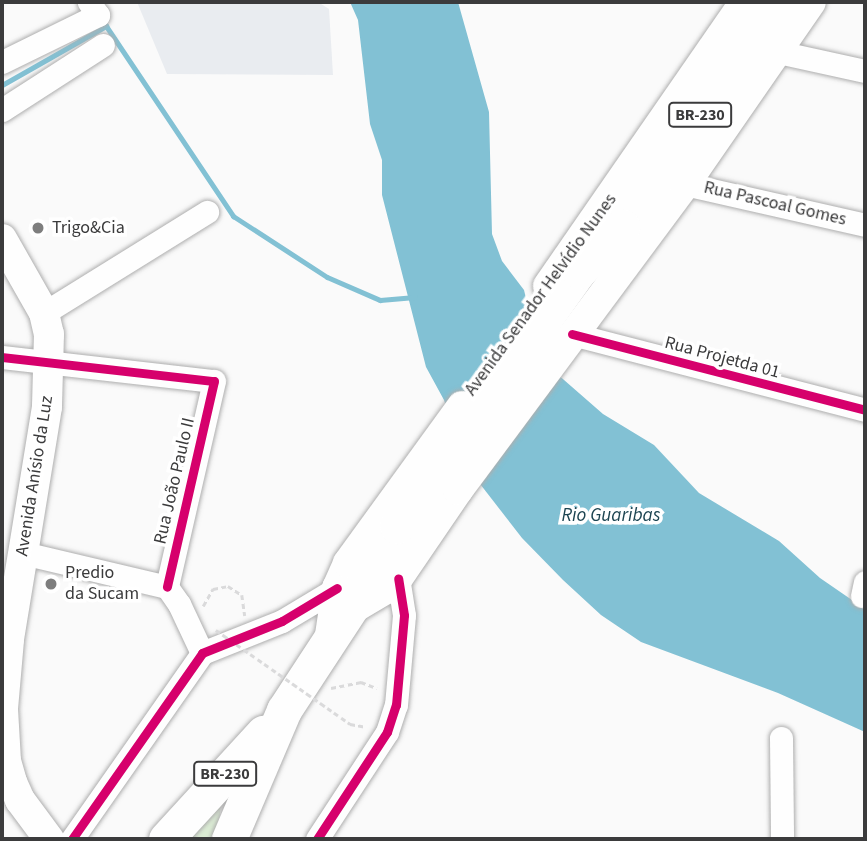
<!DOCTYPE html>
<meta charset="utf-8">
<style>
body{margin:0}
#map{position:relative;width:867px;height:841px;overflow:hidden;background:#fafafa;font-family:"Source Sans 3",sans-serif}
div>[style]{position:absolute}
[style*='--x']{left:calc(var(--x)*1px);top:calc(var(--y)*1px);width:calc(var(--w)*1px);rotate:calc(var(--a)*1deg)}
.built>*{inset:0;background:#e9ecf0}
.green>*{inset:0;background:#dcedd5}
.water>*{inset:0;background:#82c1d4}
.stream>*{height:5px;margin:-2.5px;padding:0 2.5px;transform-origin:2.5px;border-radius:2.5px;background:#82c1d4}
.path>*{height:2.5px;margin-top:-1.25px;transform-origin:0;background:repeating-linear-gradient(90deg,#dadadb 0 5px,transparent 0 8.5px)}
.roads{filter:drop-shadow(0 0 2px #aeaeae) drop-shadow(0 0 2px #aeaeae)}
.minor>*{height:23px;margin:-11.5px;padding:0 11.5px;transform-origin:11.5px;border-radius:11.5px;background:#fefefe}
.major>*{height:30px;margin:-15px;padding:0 15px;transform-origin:15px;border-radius:15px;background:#fefefe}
.highway>*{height:35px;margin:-17.5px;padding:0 17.5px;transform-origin:17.5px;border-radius:17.5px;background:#fefefe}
.path-bridge>*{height:2.5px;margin-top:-1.25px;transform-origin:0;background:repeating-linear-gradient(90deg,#dadadb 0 5px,transparent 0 8.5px)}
.cycleway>*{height:9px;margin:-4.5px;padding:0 4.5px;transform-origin:4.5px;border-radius:4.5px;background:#d6006c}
.dots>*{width:19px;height:19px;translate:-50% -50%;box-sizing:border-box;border:4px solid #fff;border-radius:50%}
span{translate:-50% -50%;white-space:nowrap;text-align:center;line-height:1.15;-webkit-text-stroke:7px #fff;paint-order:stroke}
.shield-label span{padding:2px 5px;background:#fff;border:2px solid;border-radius:5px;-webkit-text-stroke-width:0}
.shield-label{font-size:16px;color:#3b3b3c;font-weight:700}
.street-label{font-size:18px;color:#3b3b3c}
.poi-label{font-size:18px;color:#3b3b3c}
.left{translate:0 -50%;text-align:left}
.water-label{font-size:19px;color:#1c4451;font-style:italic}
.frame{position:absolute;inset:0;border:4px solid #3b3b3c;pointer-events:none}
</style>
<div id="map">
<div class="built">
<div style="clip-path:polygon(137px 2px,318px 2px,329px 9px,333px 75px,167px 74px)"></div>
</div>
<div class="green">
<div style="clip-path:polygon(221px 800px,218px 839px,173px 839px)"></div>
</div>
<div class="water">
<div style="clip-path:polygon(350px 2px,458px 2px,489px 112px,492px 234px,502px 261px,524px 290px,535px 335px,556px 373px,603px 414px,654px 445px,699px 493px,779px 541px,820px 578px,865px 609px,865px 732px,778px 693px,641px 642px,601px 615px,563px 580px,522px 538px,477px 480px,459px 443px,444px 400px,426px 367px,382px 195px,382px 160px,370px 124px,358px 20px)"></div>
</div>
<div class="stream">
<div style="--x:2;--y:85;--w:120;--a:-29.6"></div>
<div style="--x:106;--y:26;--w:229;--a:56.2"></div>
<div style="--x:233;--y:216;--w:112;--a:33"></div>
<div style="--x:327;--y:277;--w:58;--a:23.5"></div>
<div style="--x:380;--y:300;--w:35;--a:-5"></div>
</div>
<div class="path">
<div style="--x:203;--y:606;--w:20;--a:-60"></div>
<div style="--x:213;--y:589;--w:15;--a:-11"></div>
<div style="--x:228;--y:586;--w:17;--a:33"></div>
<div style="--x:242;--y:595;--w:21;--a:82"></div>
<div style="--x:331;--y:688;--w:31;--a:-11"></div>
<div style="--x:361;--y:682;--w:17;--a:21"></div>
<div style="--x:350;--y:724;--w:17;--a:10"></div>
</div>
<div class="roads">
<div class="minor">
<div style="--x:778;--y:52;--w:89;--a:12.3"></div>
<div style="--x:2;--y:62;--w:107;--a:-26.1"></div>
<div style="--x:98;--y:15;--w:16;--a:-125"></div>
<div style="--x:2;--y:110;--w:120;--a:-32.8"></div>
<div style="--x:685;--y:184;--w:185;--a:12.8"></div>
<div style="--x:44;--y:313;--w:192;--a:-31.8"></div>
<div style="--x:572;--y:334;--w:303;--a:14.5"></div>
<div style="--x:2;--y:357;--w:213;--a:6.5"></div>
<div style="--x:214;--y:381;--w:211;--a:102.9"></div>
<div style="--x:23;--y:553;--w:148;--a:13.3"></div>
<div style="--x:167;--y:587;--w:21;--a:55"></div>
<div style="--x:179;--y:604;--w:54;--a:64.9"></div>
<div style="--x:862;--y:596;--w:14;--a:-78"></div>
<div style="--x:781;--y:738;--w:101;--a:89.4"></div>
<div style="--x:72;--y:839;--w:227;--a:-55"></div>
<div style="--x:202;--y:653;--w:86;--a:-21.8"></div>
<div style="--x:282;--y:621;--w:64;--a:-31"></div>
<div style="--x:317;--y:839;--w:128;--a:-56.8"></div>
<div style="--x:387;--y:732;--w:28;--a:-72"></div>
<div style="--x:396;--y:705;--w:90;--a:-84.9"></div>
<div style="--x:404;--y:615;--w:37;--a:-99"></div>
</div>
<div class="major">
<div style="--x:2;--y:239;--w:85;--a:60.4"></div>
<div style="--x:44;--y:313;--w:22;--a:77"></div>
<div style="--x:49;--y:334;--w:73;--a:91.6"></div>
<div style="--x:47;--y:407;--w:236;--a:99.3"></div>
<div style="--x:9;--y:640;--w:69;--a:95"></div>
<div style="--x:3;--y:709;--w:52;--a:86.7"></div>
<div style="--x:6;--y:761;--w:22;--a:74"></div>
<div style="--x:12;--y:782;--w:20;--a:66"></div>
<div style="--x:20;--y:800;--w:49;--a:53.4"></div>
<div style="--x:548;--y:286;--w:346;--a:-55.3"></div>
<div style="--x:347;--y:612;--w:45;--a:-30.5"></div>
<div style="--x:386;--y:589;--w:16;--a:-43"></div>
<div style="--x:398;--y:578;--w:107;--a:-55.7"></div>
<div style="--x:458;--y:490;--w:381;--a:-53.4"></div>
<div style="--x:685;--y:184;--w:221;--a:-55.3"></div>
<div style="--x:330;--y:635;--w:48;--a:-81.5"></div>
<div style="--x:337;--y:588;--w:27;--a:-66"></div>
<div style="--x:348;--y:563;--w:194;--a:-54"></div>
</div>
<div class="highway">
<div style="--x:611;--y:246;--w:294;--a:-56.1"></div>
<div style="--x:166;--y:839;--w:144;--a:-47.5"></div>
<div style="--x:229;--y:839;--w:140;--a:-66.9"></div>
<div style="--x:284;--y:710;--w:166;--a:-56.8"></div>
<div style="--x:375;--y:571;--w:50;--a:-63.9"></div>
<div style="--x:397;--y:526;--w:313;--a:-54.5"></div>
<div style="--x:579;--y:271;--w:62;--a:-45.7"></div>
</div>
</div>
<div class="path-bridge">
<div style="--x:216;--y:630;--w:164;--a:35"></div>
</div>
<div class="cycleway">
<div style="--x:572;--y:334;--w:303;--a:14.5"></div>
<div style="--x:2;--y:357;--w:213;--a:6.5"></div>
<div style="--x:214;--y:381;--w:211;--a:102.9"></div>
<div style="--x:72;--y:839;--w:227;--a:-55"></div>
<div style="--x:202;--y:653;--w:86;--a:-21.8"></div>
<div style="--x:282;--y:621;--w:64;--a:-31"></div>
<div style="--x:317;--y:839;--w:128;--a:-56.8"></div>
<div style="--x:387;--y:732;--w:28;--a:-72"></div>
<div style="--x:396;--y:705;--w:90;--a:-84.9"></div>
<div style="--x:404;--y:615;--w:37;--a:-99"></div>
</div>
<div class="dots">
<div style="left:38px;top:228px;background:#7e7e7e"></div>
<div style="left:51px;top:584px;background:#7e7e7e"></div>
</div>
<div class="shield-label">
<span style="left:700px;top:115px">BR-230</span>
<span style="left:225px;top:774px">BR-230</span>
</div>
<div class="street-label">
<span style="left:775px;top:204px;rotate:13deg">Rua Pascoal Gomes</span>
<span style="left:541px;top:295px;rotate:-54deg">Avenida Senador Helvídio Nunes</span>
<span style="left:722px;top:358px;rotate:15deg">Rua Projetda 01</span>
<span style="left:35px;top:476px;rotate:-81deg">Avenida Anísio da Luz</span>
<span style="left:175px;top:481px;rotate:-77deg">Rua João Paulo II</span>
</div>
<div class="poi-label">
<span class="left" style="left:52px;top:228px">Trigo&amp;Cia</span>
<span class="left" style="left:65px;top:584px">Predio<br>da Sucam</span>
</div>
<div class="water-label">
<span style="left:611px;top:516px">Rio Guaribas</span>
</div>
<div class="frame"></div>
</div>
